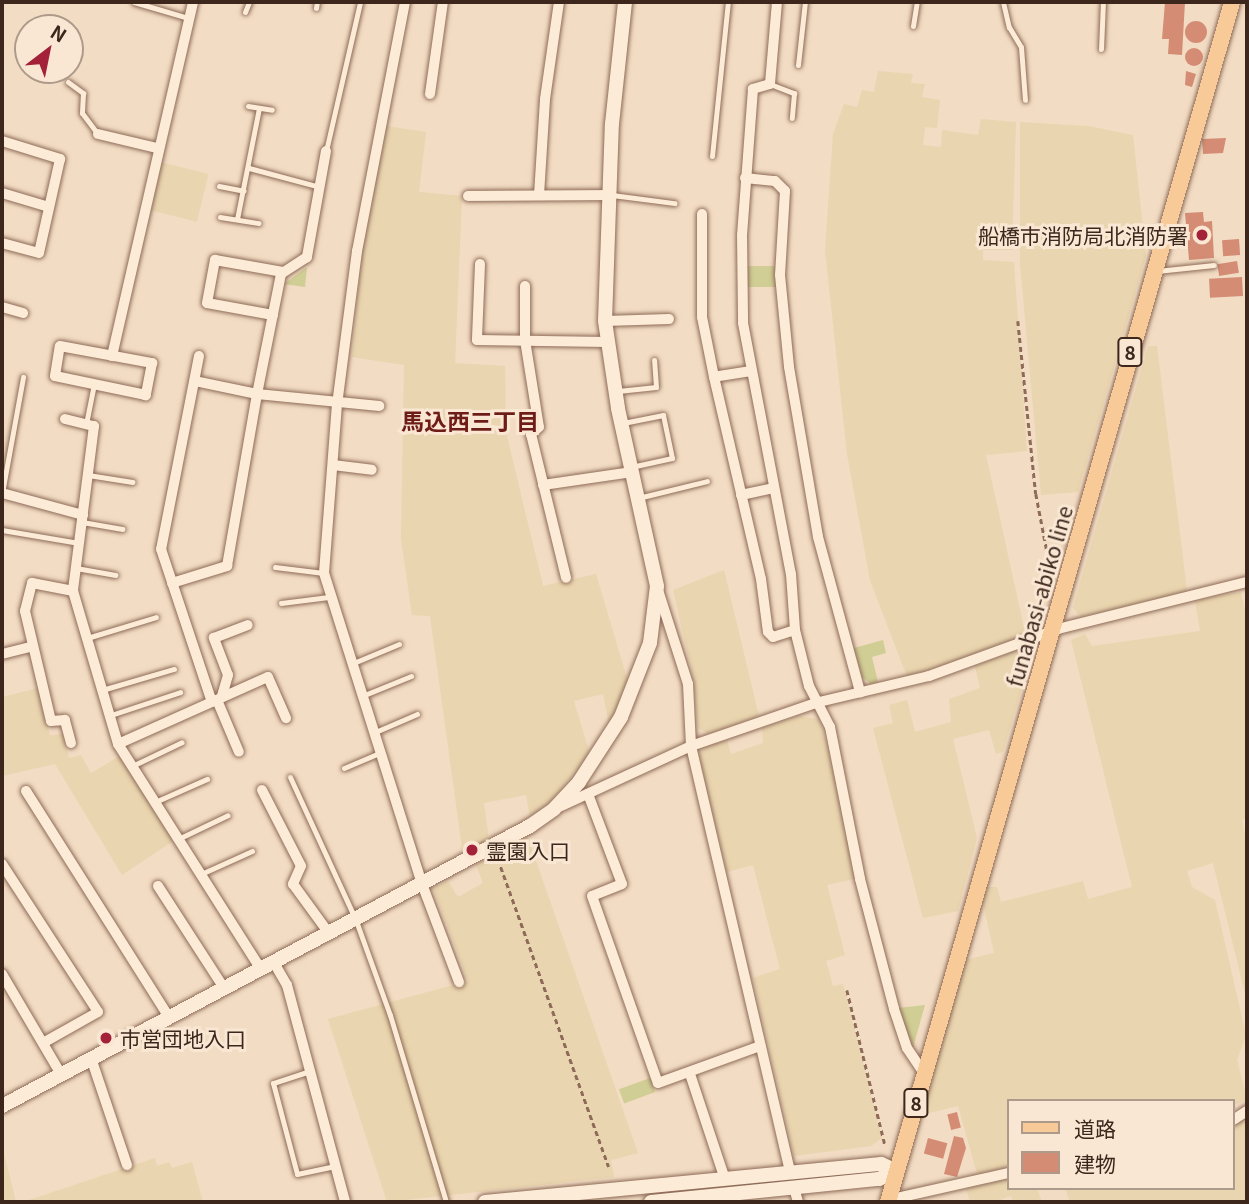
<!DOCTYPE html>
<meta charset="utf-8">
<style>
body{margin:0}
#map{position:relative;width:1249px;height:1204px;overflow:hidden;background:#f2dcc3;font-family:Georgia,"Noto Sans JP",serif}
div>[style]{position:absolute}
[style*='--x']{left:calc(var(--x)*1px);top:calc(var(--y)*1px);width:calc(var(--w)*1px);rotate:calc(var(--a)*1deg)}
.farmland>*{inset:0;background:#e9d5af;transform-origin:0 0}
.green>*{inset:0;background:#d1ce95;transform-origin:0 0}
.building>*{inset:0;background:#d48c75;transform-origin:0 0}
.round{border-radius:50%}
.path>*{height:2.5px;margin-top:-1.25px;transform-origin:0;background:repeating-linear-gradient(90deg,#8e6b58 0 5px,transparent 0 8.5px)}
.roads{filter:drop-shadow(0 0 2px #8e6b58) drop-shadow(0 0 2px #8e6b58)}
.lane>*{height:5px;margin:-2.5px;padding:0 2.5px;transform-origin:2.5px;border-radius:2.5px;background:#fcebd7}
.street>*{height:10px;margin:-5px;padding:0 5px;transform-origin:5px;border-radius:5px;background:#fcebd7}
.secondary>*{height:14px;margin:-7px;padding:0 7px;transform-origin:7px;border-radius:7px;background:#fcebd7}
.primary>*{height:16px;margin:-8px;padding:0 8px;transform-origin:8px;border-radius:8px;background:#f8ca98}
.dots>*{width:19px;height:19px;translate:-50% -50%;box-sizing:border-box;border:4px solid #f9e7d3;border-radius:50%}
span{translate:-50% -50%;white-space:nowrap;text-align:center;line-height:1.15;-webkit-text-stroke:6px #f9e7d3;paint-order:stroke}
.shield-label span{padding:2px 5px;background:#f9e7d3;border:2px solid;border-radius:5px;-webkit-text-stroke-width:0}
.shield-label{font-size:19px;color:#3d271d;font-weight:700}
.poi-label{font-size:21px;color:#3d271d}
.right{translate:-100% -50%;text-align:right}
.left{translate:0 -50%;text-align:left}
.street-label{font-size:21px;color:#3d271d}
.neighbourhood-label{font-size:23px;color:#6e1c18;font-weight:700}
.frame{position:absolute;inset:0;border:4px solid #3d271d;pointer-events:none}
.legend{position:absolute;left:1007px;top:1099px;width:228px;height:91px;box-sizing:border-box;background:#f9e7d3;border:2px solid #ae9a8a;margin:0;padding:9px 12px;list-style:none;font-size:21px;color:#3d271d}
.legend li{display:flex;align-items:center;gap:14px;height:35px}
.legend b{width:35px;border:2px solid #ae9a8a}
.north{position:absolute;left:14px;top:14px;width:70px;height:70px;box-sizing:border-box;background:#f9e7d3;border:2px solid #ae9a8a;border-radius:50%;rotate:32deg;font-size:19px;font-weight:700;line-height:28px;text-align:center;color:#3d271d}
.north::after{content:'';display:block;margin:auto;width:24px;height:32px;background:#a32239;clip-path:polygon(50% 0,100% 100%,50% 72%,0 100%)}
</style>
<div id="map">
<div class="farmland">
<div style="clip-path:polygon(878px 71px,913px 74px,911px 83px,925px 84px,922px 97px,940px 100px,937px 128px,925px 127px,923px 145px,941px 147px,942px 130px,978px 135px,981px 119px,1016px 122px,1012px 250px,983px 250px,983px 260px,1014px 262px,1027px 451px,986px 455px,1026px 637px,907px 677px,870px 580px,847px 454px,825px 250px,833px 134px,844px 104px,857px 107px,862px 90px,874px 92px)"></div>
<div style="clip-path:polygon(1020px 122px,1088px 126px,1133px 135px,1146px 256px,1078px 492px,1041px 495px,1020px 264px)"></div>
<div style="clip-path:polygon(386px 126px,426px 132px,419px 192px,462px 196px,455px 363px,505px 366px,506px 432px,543px 586px,596px 574px,629px 685px,609px 724px,603px 694px,574px 701px,590px 755px,550px 802px,530px 817px,526px 795px,484px 803px,489px 841px,463px 855px,430px 616px,412px 615px,401px 539px,404px 365px,352px 357px,362px 251px)"></div>
<div style="left:160px;top:162px;width:50px;height:49px;rotate:14deg"></div>
<div style="clip-path:polygon(1148px 346px,1157px 346px,1187px 591px,1081px 617px,1073px 608px)"></div>
<div style="clip-path:polygon(724px 570px,759px 716px,709px 734px,698px 728px,694px 682px,673px 590px)"></div>
<div style="clip-path:polygon(1241px 592px,1247px 620px,1247px 818px,1242px 820px,1247px 845px,1247px 1002px,1213px 863px,1187px 871px,1192px 887px,1215px 900px,1246px 1035px,1237px 1060px,1247px 1099px,1233px 1106px,1233px 1101px,1009px 1101px,1009px 1170px,978px 1177px,958px 1106px,921px 1115px,965px 960px,994px 953px,983px 903px,987px 887px,997px 887px,1001px 902px,1083px 881px,1088px 899px,1132px 887px,1071px 640px,1085px 634px,1092px 646px,1200px 631px,1195px 600px)"></div>
<div style="clip-path:polygon(1028px 646px,1034px 648px,1003px 752px,996px 754px,989px 730px,953px 739px,977px 838px,958px 911px,923px 918px,873px 728px,893px 723px,889px 705px,907px 700px,915px 732px,951px 722px,949px 699px,980px 688px,975px 666px)"></div>
<div style="clip-path:polygon(38px 688px,50px 735px,63px 734px,69px 758px,81px 755px,91px 773px,120px 756px,173px 841px,122px 875px,55px 764px,2px 776px,2px 697px)"></div>
<div style="clip-path:polygon(798px 716px,818px 719px,821px 724px,862px 877px,827px 885px,845px 955px,826px 961px,833px 986px,843px 984px,882px 1138px,871px 1146px,794px 1156px,753px 978px,780px 969px,753px 865px,727px 872px,698px 754px,706px 746px,727px 740px,731px 754px,763px 743px,762px 728px)"></div>
<div style="clip-path:polygon(527px 835px,638px 1153px,611px 1160px,614px 1177px,387px 1202px,328px 1019px,468px 981px,433px 888px,448px 881px,458px 897px,483px 883px,476px 865px)"></div>
<div style="clip-path:polygon(1247px 1116px,1247px 1202px,1070px 1202px,1065px 1188px,1233px 1188px,1233px 1124px)"></div>
<div style="clip-path:polygon(2px 1146px,16px 1202px,2px 1202px)"></div>
<div style="clip-path:polygon(155px 1158px,157px 1166px,169px 1162px,172px 1168px,192px 1162px,203px 1202px,23px 1202px)"></div>
<div style="clip-path:polygon(1009px 1178px,1009px 1188px,1037px 1188px,1042px 1202px,1014px 1202px,1011px 1196px,995px 1202px,970px 1202px,966px 1188px)"></div>
</div>
<div class="green">
<div style="left:745px;top:266px;width:32px;height:21px"></div>
<div style="clip-path:polygon(307px 267px,305px 287px,284px 284px)"></div>
<div style="clip-path:polygon(883px 640px,886px 653px,872px 657px,878px 682px,871px 684px,862px 677px,854px 648px)"></div>
<div style="clip-path:polygon(925px 1005px,912px 1051px,898px 1008px)"></div>
<div style="left:650px;top:1078px;width:15px;height:33px;rotate:70deg"></div>
</div>
<div class="building">
<div style="clip-path:polygon(1165px 2px,1185px 2px,1182px 55px,1168px 54px,1169px 39px,1162px 39px)"></div>
<div class="round" style="left:1185px;top:21px;width:22px;height:22px"></div>
<div class="round" style="left:1185px;top:48px;width:18px;height:18px"></div>
<div style="clip-path:polygon(1186px 71px,1196px 74px,1192px 87px,1185px 85px)"></div>
<div style="clip-path:polygon(1226px 138px,1223px 153px,1203px 154px,1202px 139px)"></div>
<div style="clip-path:polygon(1203px 212px,1204px 222px,1212px 221px,1214px 258px,1189px 260px,1185px 213px)"></div>
<div style="left:1239px;top:239px;width:16px;height:17px;rotate:86deg"></div>
<div style="left:1237px;top:261px;width:12px;height:20px;rotate:81deg"></div>
<div style="left:1242px;top:277px;width:19px;height:33px;rotate:87deg"></div>
<div style="left:957px;top:1112px;width:16px;height:10px;rotate:76deg"></div>
<div style="clip-path:polygon(954px 1136px,963px 1138px,966px 1148px,957px 1177px,944px 1174px)"></div>
<div style="left:928px;top:1138px;width:20px;height:16px;rotate:15deg"></div>
</div>
<div class="path">
<div style="--x:1018;--y:321;--w:174;--a:84.1"></div>
<div style="--x:1036;--y:494;--w:85;--a:79.1"></div>
<div style="--x:498;--y:859;--w:327;--a:70.2"></div>
<div style="--x:847;--y:990;--w:160;--a:76.2"></div>
</div>
<div class="roads">
<div class="lane">
<div style="--x:134;--y:2;--w:56;--a:16.5"></div>
<div style="--x:1003;--y:2;--w:26;--a:77"></div>
<div style="--x:1009;--y:27;--w:23;--a:59"></div>
<div style="--x:1021;--y:47;--w:53;--a:85.7"></div>
<div style="--x:316;--y:8;--w:6;--a:-81"></div>
<div style="--x:245;--y:12;--w:11;--a:-68"></div>
<div style="--x:913;--y:26;--w:24;--a:-81"></div>
<div style="--x:1101;--y:49;--w:47;--a:-87.6"></div>
<div style="--x:798;--y:65;--w:63;--a:-83.7"></div>
<div style="--x:68;--y:82;--w:19;--a:36"></div>
<div style="--x:83;--y:93;--w:20;--a:93"></div>
<div style="--x:82;--y:113;--w:26;--a:53"></div>
<div style="--x:770;--y:84;--w:26;--a:21"></div>
<div style="--x:794;--y:93;--w:25;--a:95"></div>
<div style="--x:248;--y:106;--w:24;--a:9"></div>
<div style="--x:326;--y:151;--w:153;--a:-77.1"></div>
<div style="--x:712;--y:156;--w:155;--a:-84.1"></div>
<div style="--x:249;--y:168;--w:73;--a:15"></div>
<div style="--x:219;--y:186;--w:25;--a:11"></div>
<div style="--x:612;--y:195;--w:63;--a:7.4"></div>
<div style="--x:220;--y:217;--w:39;--a:9"></div>
<div style="--x:237;--y:219;--w:113;--a:-78.8"></div>
<div style="--x:1157;--y:271;--w:57;--a:-6"></div>
<div style="--x:618;--y:391;--w:38;--a:-6"></div>
<div style="--x:656;--y:387;--w:27;--a:-94"></div>
<div style="--x:623;--y:423;--w:41;--a:-11.3"></div>
<div style="--x:663;--y:415;--w:44;--a:78.2"></div>
<div style="--x:672;--y:458;--w:42;--a:167.6"></div>
<div style="--x:86;--y:424;--w:41;--a:-78.7"></div>
<div style="--x:88;--y:475;--w:45;--a:9"></div>
<div style="--x:2;--y:493;--w:118;--a:-79.7"></div>
<div style="--x:638;--y:498;--w:71;--a:-13.8"></div>
<div style="--x:82;--y:522;--w:41;--a:9.9"></div>
<div style="--x:2;--y:530;--w:78;--a:9.6"></div>
<div style="--x:275;--y:567;--w:49;--a:7"></div>
<div style="--x:76;--y:568;--w:40;--a:10"></div>
<div style="--x:281;--y:603;--w:48;--a:-7.1"></div>
<div style="--x:87;--y:638;--w:72;--a:-16.9"></div>
<div style="--x:351;--y:664;--w:52;--a:-22.6"></div>
<div style="--x:102;--y:690;--w:75;--a:-16.3"></div>
<div style="--x:362;--y:696;--w:53;--a:-22.2"></div>
<div style="--x:108;--y:716;--w:76;--a:-18.4"></div>
<div style="--x:373;--y:733;--w:48;--a:-23.4"></div>
<div style="--x:132;--y:766;--w:55;--a:-25.6"></div>
<div style="--x:344;--y:768;--w:39;--a:-23"></div>
<div style="--x:290;--y:777;--w:155;--a:65.3"></div>
<div style="--x:355;--y:918;--w:103;--a:70.2"></div>
<div style="--x:390;--y:1015;--w:195;--a:73.3"></div>
<div style="--x:155;--y:802;--w:57;--a:-23.9"></div>
<div style="--x:178;--y:839;--w:55;--a:-25.6"></div>
<div style="--x:201;--y:874;--w:56;--a:-24.3"></div>
<div style="--x:310;--y:1071;--w:39;--a:162"></div>
<div style="--x:273;--y:1083;--w:94;--a:75.2"></div>
<div style="--x:297;--y:1174;--w:40;--a:-12"></div>
</div>
<div class="street">
<div style="--x:405;--y:2;--w:254;--a:100.9"></div>
<div style="--x:357;--y:251;--w:154;--a:97.4"></div>
<div style="--x:337;--y:404;--w:169;--a:94.4"></div>
<div style="--x:324;--y:573;--w:326;--a:72.5"></div>
<div style="--x:422;--y:884;--w:105;--a:69.3"></div>
<div style="--x:777;--y:2;--w:82;--a:94.9"></div>
<div style="--x:770;--y:84;--w:18;--a:164"></div>
<div style="--x:753;--y:89;--w:146;--a:94.3"></div>
<div style="--x:742;--y:235;--w:88;--a:89.3"></div>
<div style="--x:743;--y:323;--w:256;--a:79.2"></div>
<div style="--x:791;--y:574;--w:56;--a:85.9"></div>
<div style="--x:795;--y:630;--w:58;--a:76"></div>
<div style="--x:809;--y:686;--w:46;--a:62.9"></div>
<div style="--x:830;--y:727;--w:155;--a:78.8"></div>
<div style="--x:860;--y:879;--w:134;--a:75.3"></div>
<div style="--x:894;--y:1009;--w:41;--a:71.6"></div>
<div style="--x:907;--y:1048;--w:30;--a:56"></div>
<div style="--x:430;--y:94;--w:93;--a:-82"></div>
<div style="--x:98;--y:134;--w:61;--a:13.3"></div>
<div style="--x:2;--y:141;--w:61;--a:17.2"></div>
<div style="--x:60;--y:159;--w:96;--a:102.6"></div>
<div style="--x:39;--y:253;--w:38;--a:-165"></div>
<div style="--x:326;--y:151;--w:108;--a:100.2"></div>
<div style="--x:307;--y:257;--w:31;--a:147"></div>
<div style="--x:281;--y:274;--w:122;--a:101.3"></div>
<div style="--x:257;--y:394;--w:123;--a:5.6"></div>
<div style="--x:745;--y:178;--w:30;--a:6"></div>
<div style="--x:775;--y:181;--w:14;--a:45"></div>
<div style="--x:785;--y:191;--w:84;--a:93.4"></div>
<div style="--x:780;--y:275;--w:92;--a:84.4"></div>
<div style="--x:789;--y:367;--w:172;--a:80.3"></div>
<div style="--x:818;--y:537;--w:161;--a:74.8"></div>
<div style="--x:2;--y:193;--w:49;--a:16.6"></div>
<div style="--x:539;--y:195;--w:96;--a:-86.4"></div>
<div style="--x:545;--y:99;--w:98;--a:-81.8"></div>
<div style="--x:468;--y:196;--w:141;--a:-0.4"></div>
<div style="--x:702;--y:214;--w:103;--a:90"></div>
<div style="--x:702;--y:317;--w:61;--a:78.7"></div>
<div style="--x:480;--y:264;--w:76;--a:92.3"></div>
<div style="--x:477;--y:340;--w:130;--a:0.9"></div>
<div style="--x:525;--y:286;--w:54;--a:90"></div>
<div style="--x:525;--y:340;--w:88;--a:80.9"></div>
<div style="--x:539;--y:427;--w:11;--a:139"></div>
<div style="--x:531;--y:434;--w:148;--a:76.3"></div>
<div style="--x:2;--y:307;--w:22;--a:16"></div>
<div style="--x:273;--y:315;--w:67;--a:-169.7"></div>
<div style="--x:207;--y:303;--w:44;--a:-79.5"></div>
<div style="--x:215;--y:260;--w:69;--a:10"></div>
<div style="--x:605;--y:321;--w:64;--a:-1.8"></div>
<div style="--x:60;--y:346;--w:94;--a:10.5"></div>
<div style="--x:152;--y:363;--w:33;--a:101"></div>
<div style="--x:146;--y:395;--w:93;--a:-168.2"></div>
<div style="--x:55;--y:376;--w:30;--a:-81"></div>
<div style="--x:112;--y:356;--w:363;--a:-77.1"></div>
<div style="--x:199;--y:356;--w:197;--a:101.1"></div>
<div style="--x:161;--y:549;--w:161;--a:71.6"></div>
<div style="--x:751;--y:371;--w:37;--a:171"></div>
<div style="--x:714;--y:377;--w:207;--a:76.9"></div>
<div style="--x:761;--y:579;--w:53;--a:82.5"></div>
<div style="--x:768;--y:632;--w:7;--a:45"></div>
<div style="--x:773;--y:637;--w:23;--a:-18"></div>
<div style="--x:65;--y:419;--w:30;--a:14"></div>
<div style="--x:94;--y:426;--w:166;--a:97.3"></div>
<div style="--x:73;--y:591;--w:159;--a:73.6"></div>
<div style="--x:118;--y:744;--w:265;--a:57.6"></div>
<div style="--x:333;--y:465;--w:39;--a:7"></div>
<div style="--x:543;--y:485;--w:90;--a:-8.3"></div>
<div style="--x:2;--y:493;--w:84;--a:15.2"></div>
<div style="--x:741;--y:495;--w:33;--a:-12"></div>
<div style="--x:172;--y:583;--w:58;--a:-17.2"></div>
<div style="--x:227;--y:566;--w:175;--a:-80.1"></div>
<div style="--x:257;--y:394;--w:63;--a:-168.2"></div>
<div style="--x:658;--y:590;--w:99;--a:72.3"></div>
<div style="--x:688;--y:684;--w:62;--a:87.2"></div>
<div style="--x:691;--y:746;--w:437;--a:76.9"></div>
<div style="--x:2;--y:654;--w:32;--a:-14"></div>
<div style="--x:222;--y:696;--w:22;--a:-74"></div>
<div style="--x:228;--y:675;--w:40;--a:-111"></div>
<div style="--x:214;--y:638;--w:36;--a:-21"></div>
<div style="--x:217;--y:700;--w:56;--a:67.1"></div>
<div style="--x:71;--y:743;--w:24;--a:-105"></div>
<div style="--x:65;--y:720;--w:14;--a:176"></div>
<div style="--x:51;--y:721;--w:113;--a:-103.3"></div>
<div style="--x:25;--y:611;--w:29;--a:-76"></div>
<div style="--x:32;--y:583;--w:42;--a:11"></div>
<div style="--x:118;--y:744;--w:164;--a:-24.1"></div>
<div style="--x:268;--y:677;--w:45;--a:66.3"></div>
<div style="--x:262;--y:790;--w:85;--a:62.8"></div>
<div style="--x:301;--y:866;--w:20;--a:114"></div>
<div style="--x:293;--y:884;--w:59;--a:53.9"></div>
<div style="--x:26;--y:791;--w:267;--a:57.7"></div>
<div style="--x:588;--y:794;--w:96;--a:69.3"></div>
<div style="--x:622;--y:884;--w:32;--a:158"></div>
<div style="--x:592;--y:896;--w:198;--a:70.6"></div>
<div style="--x:658;--y:1083;--w:109;--a:-19.9"></div>
<div style="--x:561;--y:806;--w:143;--a:-24.8"></div>
<div style="--x:691;--y:746;--w:135;--a:-19"></div>
<div style="--x:819;--y:702;--w:113;--a:-13.3"></div>
<div style="--x:929;--y:676;--w:137;--a:-20"></div>
<div style="--x:1058;--y:629;--w:195;--a:-14"></div>
<div style="--x:2;--y:864;--w:176;--a:57"></div>
<div style="--x:98;--y:1012;--w:63;--a:150.6"></div>
<div style="--x:158;--y:886;--w:121;--a:57.1"></div>
<div style="--x:273;--y:961;--w:28;--a:60"></div>
<div style="--x:287;--y:985;--w:225;--a:75"></div>
<div style="--x:2;--y:974;--w:116;--a:59.5"></div>
<div style="--x:91;--y:1058;--w:113;--a:71.4"></div>
<div style="--x:690;--y:1074;--w:111;--a:71.6"></div>
<div style="--x:1233;--y:1120;--w:17;--a:-33"></div>
<div style="--x:794;--y:1188;--w:15;--a:74"></div>
<div style="--x:888;--y:1200;--w:124;--a:-12.6"></div>
</div>
<div class="secondary">
<div style="--x:2;--y:1106;--w:598;--a:-27.94"></div>
<div style="--x:530;--y:826;--w:29;--a:-35"></div>
<div style="--x:554;--y:809;--w:37;--a:-47"></div>
<div style="--x:579;--y:782;--w:77;--a:-57.1"></div>
<div style="--x:621;--y:717;--w:79;--a:-68.6"></div>
<div style="--x:650;--y:643;--w:57;--a:-83"></div>
<div style="--x:657;--y:586;--w:182;--a:-102.4"></div>
<div style="--x:618;--y:408;--w:88;--a:-98.5"></div>
<div style="--x:605;--y:321;--w:197;--a:-88"></div>
<div style="--x:612;--y:124;--w:123;--a:-83.9"></div>
<div style="--x:485;--y:1202;--w:398;--a:-5.5"></div>
<div style="--x:881;--y:1164;--w:17;--a:24"></div>
<div style="--x:651;--y:1202;--w:229;--a:-5.8"></div>
<div style="--x:879;--y:1179;--w:20;--a:-24"></div>
</div>
<div class="primary">
<div style="--x:888;--y:1202;--w:1248;--a:-74"></div>
</div>
</div>
<div class="dots">
<div style="left:1202px;top:235px;background:#a32239"></div>
<div style="left:472px;top:850px;background:#a32239"></div>
<div style="left:106px;top:1038px;background:#a32239"></div>
</div>
<div class="shield-label">
<span style="left:1130px;top:352px">8</span>
<span style="left:916px;top:1103px">8</span>
</div>
<div class="poi-label">
<span class="right" style="left:1188px;top:235px">船橋市消防局北消防署</span>
<span class="left" style="left:486px;top:850px">霊園入口</span>
<span class="left" style="left:120px;top:1038px">市営団地入口</span>
</div>
<div class="street-label">
<span style="left:1039px;top:596px;rotate:-74deg">funabasi-abiko line</span>
</div>
<div class="neighbourhood-label">
<span style="left:470px;top:420px">馬込西三丁目</span>
</div>
<div class="frame"></div>
<ul class="legend">
<li><b style="height:9px;background:#f8ca98"></b>道路</li>
<li><b style="height:19px;background:#d48c75"></b>建物</li>
</ul>
<div class="north">N</div>
</div>
